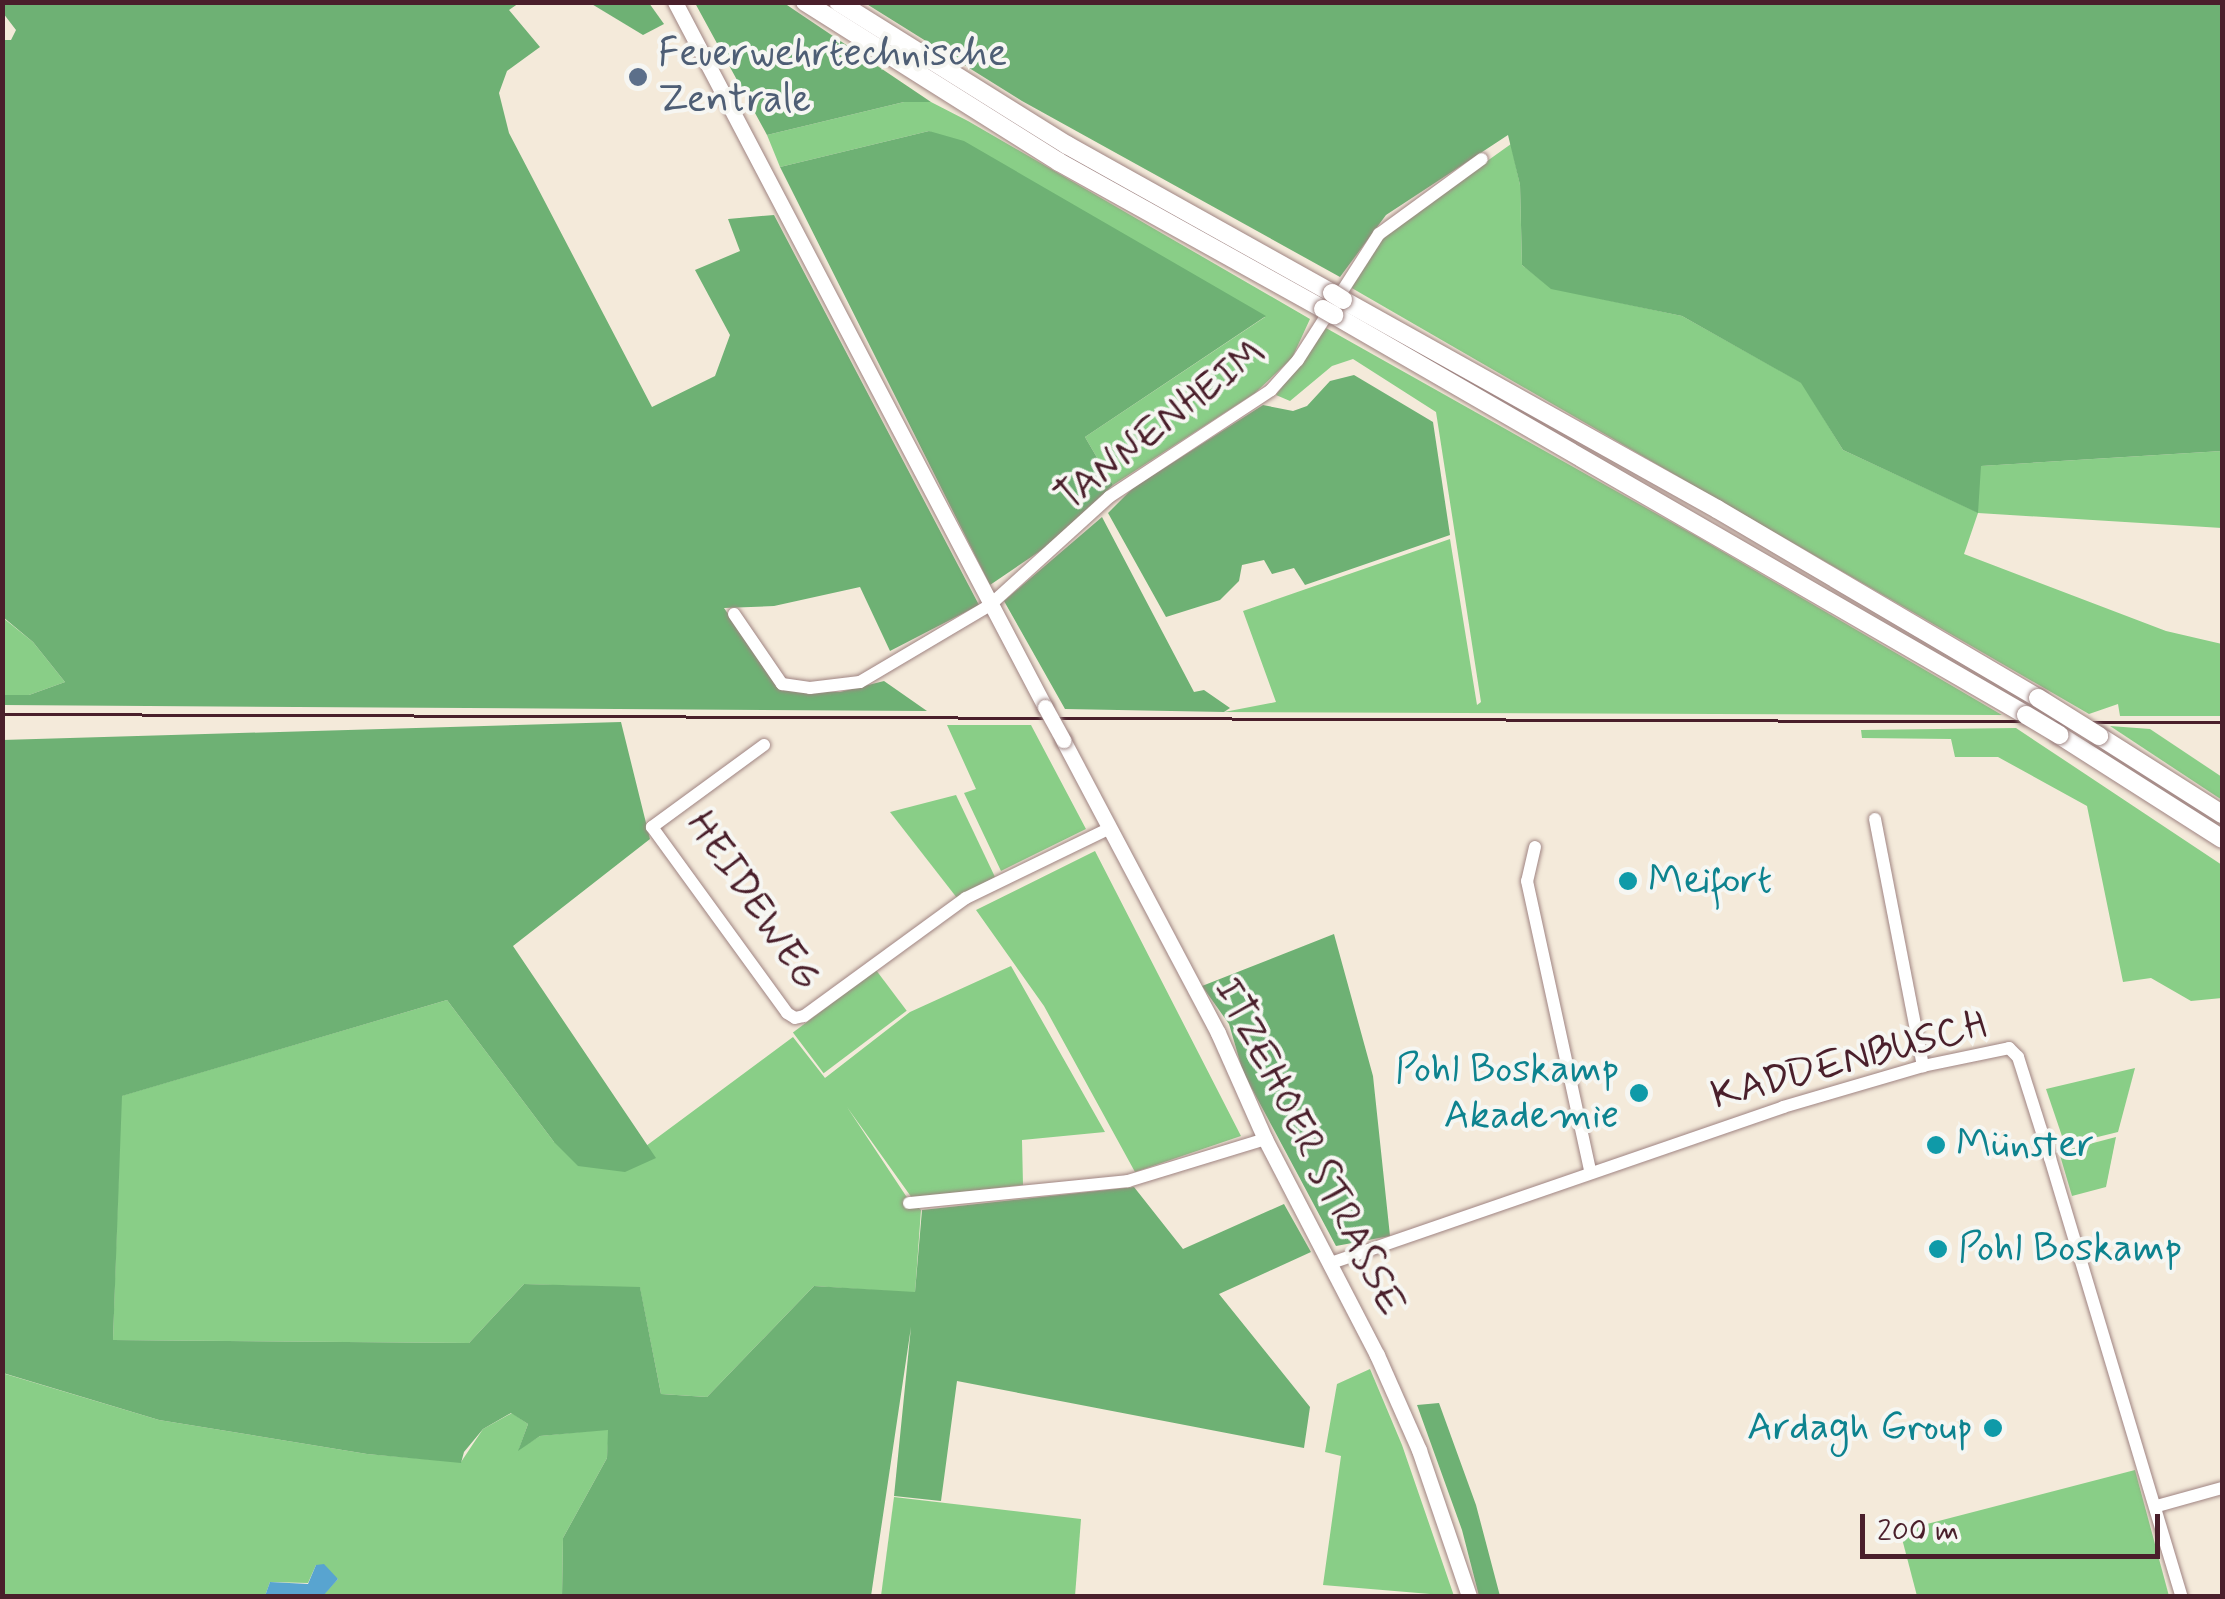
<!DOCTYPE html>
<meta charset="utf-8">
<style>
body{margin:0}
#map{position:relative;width:2225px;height:1599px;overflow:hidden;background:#f4eada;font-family:Mynerve,sans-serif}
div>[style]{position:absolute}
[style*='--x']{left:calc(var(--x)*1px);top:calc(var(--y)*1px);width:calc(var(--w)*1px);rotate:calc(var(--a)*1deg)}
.green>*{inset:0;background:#89ce87;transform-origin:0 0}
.forest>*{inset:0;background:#6eb174}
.water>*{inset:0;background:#58a4d0}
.roads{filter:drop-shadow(0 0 2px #9f8482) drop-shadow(0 0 2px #9f8482)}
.minor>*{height:12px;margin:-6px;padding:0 6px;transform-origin:6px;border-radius:6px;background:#fff}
.major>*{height:15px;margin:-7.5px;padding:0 7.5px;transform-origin:7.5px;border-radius:7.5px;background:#fff}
.highway>*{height:18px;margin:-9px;padding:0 9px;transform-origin:9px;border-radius:9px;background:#fff}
.rail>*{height:2.5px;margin:-1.25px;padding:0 1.25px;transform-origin:1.25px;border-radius:1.25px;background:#4a1f2b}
.bridges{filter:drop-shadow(0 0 2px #9f8482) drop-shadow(0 0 2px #9f8482)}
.major-bridge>*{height:15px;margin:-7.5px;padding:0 7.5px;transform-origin:7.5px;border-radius:7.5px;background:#fff}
.highway-bridge>*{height:18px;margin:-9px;padding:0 9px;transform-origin:9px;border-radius:9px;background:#fff}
.dots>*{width:28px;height:28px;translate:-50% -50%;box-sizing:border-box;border:5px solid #f6f6f2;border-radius:50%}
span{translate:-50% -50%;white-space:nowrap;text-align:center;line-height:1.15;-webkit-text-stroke:8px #f6f6f2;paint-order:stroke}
.service-label{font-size:40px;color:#4e5e75}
.left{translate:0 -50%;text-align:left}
.street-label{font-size:40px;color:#4a1f2b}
.culture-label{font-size:40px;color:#0d838f}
.right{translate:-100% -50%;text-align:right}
.frame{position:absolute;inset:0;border:5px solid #4a1f2b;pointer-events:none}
.scale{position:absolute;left:1860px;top:1514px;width:300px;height:45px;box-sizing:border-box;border:5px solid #4a1f2b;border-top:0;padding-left:12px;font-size:30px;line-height:35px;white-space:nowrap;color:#4a1f2b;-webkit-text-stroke:8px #f6f6f2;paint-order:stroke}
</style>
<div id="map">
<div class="green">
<div style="clip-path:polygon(904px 102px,931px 102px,968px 121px,1310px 319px,1292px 358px,1255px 393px,1113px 485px,1085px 437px,1265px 317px,929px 131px,780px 167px,767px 135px)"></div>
<div style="clip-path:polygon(1511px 144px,1520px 185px,1522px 265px,1551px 288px,1682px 316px,1802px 383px,1843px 450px,1977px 512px,1980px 466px,2222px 451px,2222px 528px,1978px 513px,1964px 554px,2166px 631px,2222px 644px,2222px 716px,2120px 716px,2118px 704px,2089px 714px,1350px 287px,1382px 236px)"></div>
<div style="clip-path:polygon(1326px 328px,1696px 536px,2002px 715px,1224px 712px,1276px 702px,1243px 611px,1450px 539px,1477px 705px,1481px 702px,1436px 412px,1353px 359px,1332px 366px,1290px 401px,1276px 395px)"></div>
<div style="clip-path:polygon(2px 617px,33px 642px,65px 682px,29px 695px,3px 695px)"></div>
<div style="clip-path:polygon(947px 725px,1031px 725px,1086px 829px,1001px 871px,964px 793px,976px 789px)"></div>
<div style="clip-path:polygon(2110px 726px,2150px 729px,2222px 777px,2222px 800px)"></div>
<div style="clip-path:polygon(2016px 728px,2222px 865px,2222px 998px,2191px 1001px,2151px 978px,2123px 982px,2087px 806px,1998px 757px,1955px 757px,1951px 739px,1862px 738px,1861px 730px)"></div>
<div style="clip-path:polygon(956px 795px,995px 877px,957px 898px,890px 812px)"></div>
<div style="clip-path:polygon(1095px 851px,1241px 1136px,1135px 1172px,1044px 1006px,976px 910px)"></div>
<div style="clip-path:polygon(1011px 966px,1105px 1132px,1022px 1140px,1023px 1185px,912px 1198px,847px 1107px,906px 1196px,921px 1210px,915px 1293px,814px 1286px,707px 1397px,661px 1394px,640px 1288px,524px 1284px,469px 1343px,113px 1340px,121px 1096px,447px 1000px,554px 1142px,646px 1146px,793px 1037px,825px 1078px,910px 1012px)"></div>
<div style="left:876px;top:970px;width:51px;height:104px;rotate:53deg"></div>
<div style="clip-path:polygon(2135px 1068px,2118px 1132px,2065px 1145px,2046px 1089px)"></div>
<div style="clip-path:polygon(2116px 1137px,2106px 1187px,2072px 1196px,2059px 1152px)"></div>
<div style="clip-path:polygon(1370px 1369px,1402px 1445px,1454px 1596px,1323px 1585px,1341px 1456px,1325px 1452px,1337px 1384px)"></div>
<div style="clip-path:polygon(2px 1373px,159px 1420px,367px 1454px,461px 1462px,483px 1429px,512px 1413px,528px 1424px,519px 1449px,540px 1436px,609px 1429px,607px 1458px,563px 1538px,562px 1596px,322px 1596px,338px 1579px,316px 1565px,308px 1583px,270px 1582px,265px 1596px,3px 1596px)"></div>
<div style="clip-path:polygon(2135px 1470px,2169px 1596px,1917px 1596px,1900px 1531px)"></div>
<div style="clip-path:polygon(894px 1497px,1081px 1519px,1075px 1596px,881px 1596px)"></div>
</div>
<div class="forest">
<div style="clip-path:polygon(2px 3px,519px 3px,509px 10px,540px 47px,507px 71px,499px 93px,509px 133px,652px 407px,715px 376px,730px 335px,695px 270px,740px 251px,728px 219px,774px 215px,979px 605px,890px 651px,860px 587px,774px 606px,724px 608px,780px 690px,840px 692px,884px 681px,927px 711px,3px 705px,3px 695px,29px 695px,65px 682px,33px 642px,3px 617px,2px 40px,11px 40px,16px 30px,3px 13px)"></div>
<div style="clip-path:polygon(590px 3px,649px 3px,664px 24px,643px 35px)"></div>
<div style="clip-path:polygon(695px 3px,784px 3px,931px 102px,904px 102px,767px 135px)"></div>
<div style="clip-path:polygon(865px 3px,2222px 3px,2222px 451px,1981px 466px,1978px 513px,1843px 450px,1801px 383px,1682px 316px,1551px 289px,1522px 265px,1520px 185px,1508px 135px,1386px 215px,1340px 277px,1022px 101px)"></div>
<div style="clip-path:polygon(929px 131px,964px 141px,1266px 316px,1085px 437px,1113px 485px,1046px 547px,990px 585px,780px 167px)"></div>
<div style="clip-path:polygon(1354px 375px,1433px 422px,1450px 535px,1305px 585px,1294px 568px,1272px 574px,1264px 560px,1242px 565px,1239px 581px,1220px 600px,1166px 617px,1108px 513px,1133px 488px,1263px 405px,1293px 411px,1307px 406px,1330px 381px)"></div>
<div style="clip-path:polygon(1102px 517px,1194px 692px,1204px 690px,1230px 708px,1224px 712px,1065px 709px,1004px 601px)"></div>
<div style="clip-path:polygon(621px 722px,650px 839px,513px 946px,656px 1158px,625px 1172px,578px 1166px,554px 1142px,447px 1000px,122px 1096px,113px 1340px,469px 1343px,524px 1284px,640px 1287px,661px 1394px,707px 1397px,814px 1286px,915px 1292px,922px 1210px,1134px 1187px,1183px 1249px,1284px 1204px,1311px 1252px,1219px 1294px,1310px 1407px,1304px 1448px,957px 1381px,941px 1501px,894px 1496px,911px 1327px,871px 1596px,562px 1596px,563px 1538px,607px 1458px,608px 1430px,540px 1436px,518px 1451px,528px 1424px,511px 1413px,483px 1429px,464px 1452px,461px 1463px,367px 1454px,159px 1420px,3px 1373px,2px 740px)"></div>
<div style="clip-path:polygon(1334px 934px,1373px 1076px,1390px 1236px,1336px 1246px,1243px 1072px,1229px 1024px,1202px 986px)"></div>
<div style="clip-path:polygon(1439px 1403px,1476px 1505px,1500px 1596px,1479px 1596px,1462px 1530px,1417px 1405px)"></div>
</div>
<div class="water">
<div style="clip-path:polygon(324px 1564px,338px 1579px,323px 1596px,265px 1596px,270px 1582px,308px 1584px,316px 1565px)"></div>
</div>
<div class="roads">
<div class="minor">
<div style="--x:734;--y:614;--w:85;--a:55.6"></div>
<div style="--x:782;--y:684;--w:28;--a:8"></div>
<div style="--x:810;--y:688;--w:50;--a:-6.8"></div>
<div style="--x:860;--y:682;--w:151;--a:-30.6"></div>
<div style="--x:990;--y:605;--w:161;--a:-42.2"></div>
<div style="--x:1109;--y:497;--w:194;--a:-33.4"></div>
<div style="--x:1271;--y:390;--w:40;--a:-48"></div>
<div style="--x:1298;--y:360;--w:150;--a:-57.3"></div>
<div style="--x:1379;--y:234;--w:127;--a:-36.1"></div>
<div style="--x:764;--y:745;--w:139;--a:143.8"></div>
<div style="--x:652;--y:827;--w:230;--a:54"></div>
<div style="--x:787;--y:1013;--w:9;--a:32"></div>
<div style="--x:795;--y:1018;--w:9;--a:-13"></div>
<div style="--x:804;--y:1016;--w:200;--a:-36.1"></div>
<div style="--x:966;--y:898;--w:158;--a:-25.9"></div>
<div style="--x:1875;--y:819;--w:252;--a:79"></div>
<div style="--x:1535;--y:847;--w:35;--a:103"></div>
<div style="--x:1527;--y:881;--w:297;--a:77.7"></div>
<div style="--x:909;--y:1203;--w:220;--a:-5.7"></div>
<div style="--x:1128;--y:1181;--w:143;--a:-17"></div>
<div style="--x:1331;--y:1263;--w:478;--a:-19"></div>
<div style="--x:1783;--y:1107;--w:146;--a:-16.3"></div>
<div style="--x:1923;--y:1066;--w:88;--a:-11.8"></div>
<div style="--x:2009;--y:1048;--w:13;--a:45"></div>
<div style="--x:2018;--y:1057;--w:106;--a:72.4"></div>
<div style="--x:2050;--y:1158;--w:457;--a:73.3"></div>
<div style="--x:2157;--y:1506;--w:67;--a:-15.5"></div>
</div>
<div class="major">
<div style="--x:675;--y:2;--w:796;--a:62.31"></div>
<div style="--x:1063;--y:740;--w:331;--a:62.1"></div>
<div style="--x:1218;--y:1033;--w:116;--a:66.1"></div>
<div style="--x:1265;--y:1139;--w:243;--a:62.6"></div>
<div style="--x:1377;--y:1355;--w:104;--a:66.1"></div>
<div style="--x:1419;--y:1450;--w:154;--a:71.1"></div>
</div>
<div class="highway">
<div style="--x:805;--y:2;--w:300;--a:32.2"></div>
<div style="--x:1059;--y:162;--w:302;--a:29.1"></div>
<div style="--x:838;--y:2;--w:270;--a:32"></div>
<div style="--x:1067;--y:145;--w:304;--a:29.2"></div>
<div style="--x:1343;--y:300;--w:428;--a:29.2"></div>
<div style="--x:1717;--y:509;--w:373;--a:30.5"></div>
<div style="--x:1334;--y:315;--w:799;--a:30.03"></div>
<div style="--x:2059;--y:735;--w:193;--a:32.5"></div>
<div style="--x:2099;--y:736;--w:146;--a:32.4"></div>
</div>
</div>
<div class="rail">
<div style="--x:2;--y:714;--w:2220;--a:0.21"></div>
</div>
<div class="bridges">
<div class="major-bridge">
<div style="--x:1045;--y:707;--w:38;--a:61"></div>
</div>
<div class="highway-bridge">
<div style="--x:1332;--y:293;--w:13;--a:32"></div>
<div style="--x:1323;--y:309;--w:13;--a:29"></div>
<div style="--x:2038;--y:698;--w:72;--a:31.9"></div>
<div style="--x:2026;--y:715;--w:39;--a:31"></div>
</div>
</div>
<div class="dots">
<div style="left:638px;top:77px;background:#5c6f8a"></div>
<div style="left:1628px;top:881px;background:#0f9aa8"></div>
<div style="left:1639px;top:1093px;background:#0f9aa8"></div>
<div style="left:1936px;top:1145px;background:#0f9aa8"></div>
<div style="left:1938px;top:1249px;background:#0f9aa8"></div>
<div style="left:1993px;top:1428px;background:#0f9aa8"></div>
</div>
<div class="service-label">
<span class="left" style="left:658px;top:77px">Feuerwehrtechnische<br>Zentrale</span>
</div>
<div class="street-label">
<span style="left:1161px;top:425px;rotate:-38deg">TANNENHEIM</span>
<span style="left:753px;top:901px;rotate:56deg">HEIDEWEG</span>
<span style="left:1849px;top:1061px;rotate:-15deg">KADDENBUSCH</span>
<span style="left:1309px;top:1147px;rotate:63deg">ITZEHOER STRASSE</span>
</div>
<div class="culture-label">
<span class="left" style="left:1648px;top:881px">Meifort</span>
<span class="right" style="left:1619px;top:1093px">Pohl Boskamp<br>Akademie</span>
<span class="left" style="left:1956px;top:1145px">Münster</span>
<span class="left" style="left:1958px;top:1249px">Pohl Boskamp</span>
<span class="right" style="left:1973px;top:1428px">Ardagh Group</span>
</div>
<div class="frame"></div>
<div class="scale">200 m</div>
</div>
